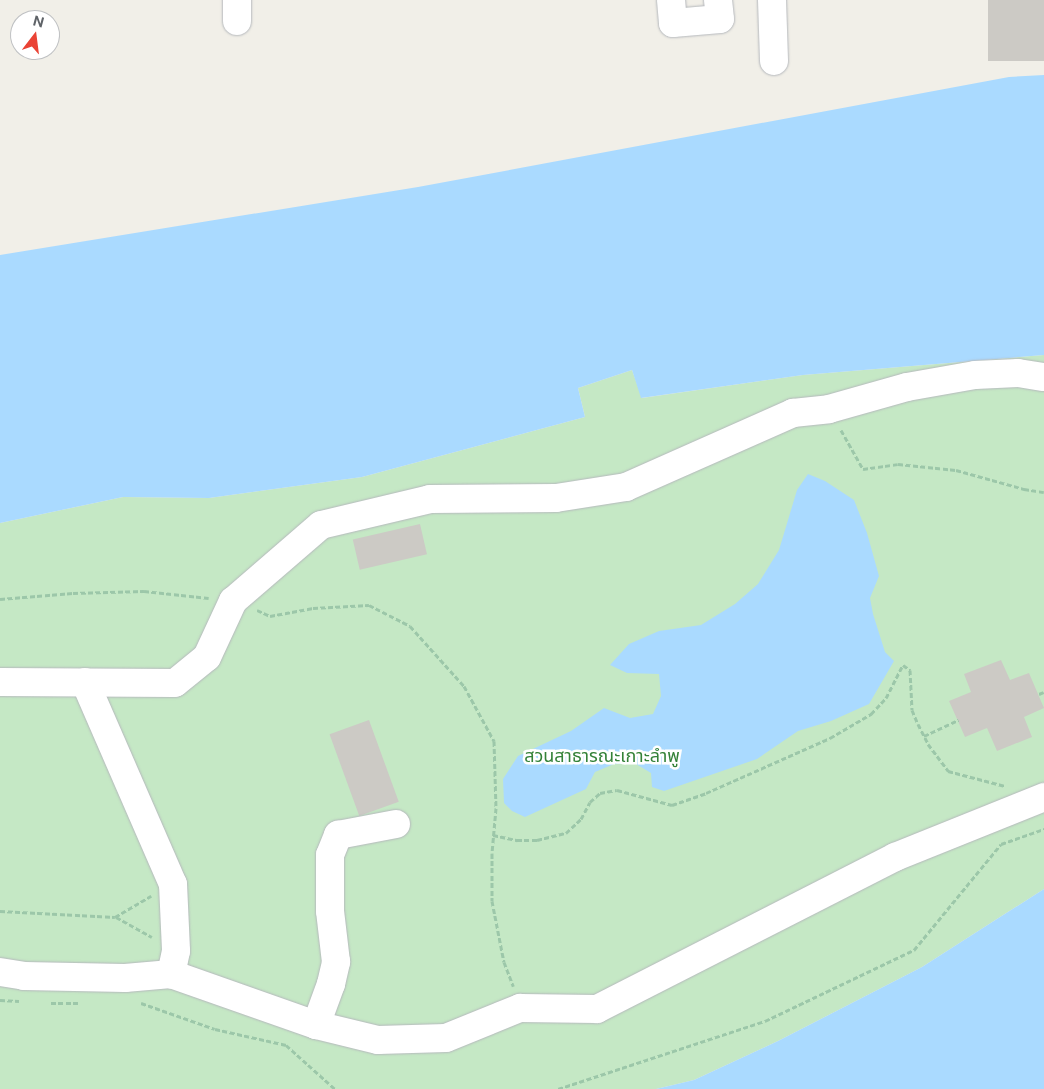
<!DOCTYPE html>
<meta charset="utf-8">
<style>
body{margin:0}
#map{position:relative;width:1044px;height:1089px;overflow:hidden;background:#f1efe8;font-family:"Public Sans","Noto Sans Thai",sans-serif}
div>[style]{position:absolute}
[style*='--x']{left:calc(var(--x)*1px);top:calc(var(--y)*1px);width:calc(var(--w)*1px);rotate:calc(var(--a)*1deg)}
.green>*{inset:0;background:#c5e8c5}
.water>*{inset:0;background:#aadaff}
.building>*{inset:0;background:#cccac5;transform-origin:0 0}
.path>*{height:3px;margin-top:-1.5px;transform-origin:0;background:repeating-linear-gradient(90deg,#9cc7a9 0 5px,transparent 0 7.5px)}
.roads{filter:drop-shadow(0 0 1px #b5b8bc) drop-shadow(0 0 1px #b5b8bc)}
.minor>*{height:28px;margin:-14px;padding:0 14px;transform-origin:14px;border-radius:14px;background:#fff}
span{translate:-50% -50%;white-space:nowrap;text-align:center;line-height:1.15;-webkit-text-stroke:5px #fff;paint-order:stroke}
.park-label{font-size:18px;color:#348238}
.north{position:absolute;left:10px;top:10px;width:50px;height:50px;box-sizing:border-box;background:#fff;border:1px solid #bfc1c3;border-radius:50%;rotate:15deg;font-size:14px;font-weight:700;line-height:20px;text-align:center;color:#5f6368}
.north::after{content:'';display:block;margin:auto;width:18px;height:22px;background:#ea4335;clip-path:polygon(50% 0,100% 100%,50% 72%,0 100%)}
</style>
<div id="map">
<div class="green">
<div style="clip-path:polygon(1044px 355px,1044px 889px,922px 967px,778px 1041px,694px 1080px,656px 1089px,0 1089px,0 523px,123px 497px,209px 498px,362px 477px,585px 417px,578px 388px,632px 370px,642px 398px,803px 375px)"></div>
</div>
<div class="water">
<div style="clip-path:polygon(1044px 75px,1044px 355px,803px 375px,641px 398px,632px 370px,578px 388px,585px 417px,362px 477px,209px 498px,123px 497px,0 523px,0 255px,418px 187px,1009px 77px)"></div>
<div style="clip-path:polygon(808px 474px,825px 481px,854px 500px,867px 533px,879px 576px,870px 598px,873px 614px,885px 652px,894px 661px,869px 704px,831px 721px,798px 731px,757px 759px,664px 791px,652px 787px,651px 773px,636px 764px,614px 764px,595px 772px,586px 789px,525px 817px,512px 811px,504px 803px,503px 779px,518px 756px,571px 731px,604px 708px,630px 718px,653px 714px,661px 696px,659px 674px,627px 673px,610px 665px,629px 644px,659px 631px,701px 625px,735px 604px,758px 584px,779px 550px,797px 490px)"></div>
<div style="clip-path:polygon(1044px 889px,1044px 1089px,656px 1089px,694px 1080px,778px 1041px,922px 967px)"></div>
</div>
<div class="building">
<div style="left:988px;top:0;width:56px;height:61px"></div>
<div style="left:420px;top:524px;width:31px;height:69px;rotate:77deg"></div>
<div style="clip-path:polygon(1001px 660px,1010px 680px,1029px 673px,1044px 708px,1024px 717px,1032px 737px,997px 751px,987px 728px,965px 737px,949px 701px,971px 692px,964px 674px)"></div>
<div style="left:369px;top:720px;width:87px;height:42px;rotate:70deg"></div>
</div>
<div class="path">
<div style="--x:841;--y:430;--w:45;--a:60.6"></div>
<div style="--x:863;--y:469;--w:35;--a:-8"></div>
<div style="--x:898;--y:464;--w:58;--a:5.9"></div>
<div style="--x:956;--y:470;--w:71;--a:15.6"></div>
<div style="--x:1024;--y:489;--w:20;--a:9"></div>
<div style="--x:0;--y:599;--w:73;--a:-4.7"></div>
<div style="--x:73;--y:593;--w:71;--a:-1.6"></div>
<div style="--x:144;--y:591;--w:65;--a:6.1"></div>
<div style="--x:257;--y:610;--w:14;--a:25"></div>
<div style="--x:270;--y:616;--w:44;--a:-10.5"></div>
<div style="--x:313;--y:608;--w:56;--a:-3.1"></div>
<div style="--x:369;--y:605;--w:46;--a:27.1"></div>
<div style="--x:410;--y:626;--w:81;--a:48"></div>
<div style="--x:464;--y:686;--w:63;--a:61.4"></div>
<div style="--x:494;--y:741;--w:67;--a:88.3"></div>
<div style="--x:496;--y:808;--w:45;--a:95.1"></div>
<div style="--x:492;--y:853;--w:48;--a:90"></div>
<div style="--x:492;--y:901;--w:62;--a:78.9"></div>
<div style="--x:504;--y:962;--w:26;--a:69"></div>
<div style="--x:1039;--y:694;--w:5;--a:-22"></div>
<div style="--x:924;--y:736;--w:38;--a:-25"></div>
<div style="--x:493;--y:835;--w:25;--a:12"></div>
<div style="--x:517;--y:840;--w:20;--a:0"></div>
<div style="--x:537;--y:840;--w:30;--a:-14"></div>
<div style="--x:566;--y:833;--w:21;--a:-43"></div>
<div style="--x:581;--y:819;--w:19;--a:-62"></div>
<div style="--x:590;--y:802;--w:13;--a:-42"></div>
<div style="--x:600;--y:793;--w:17;--a:-10"></div>
<div style="--x:617;--y:790;--w:57;--a:15.3"></div>
<div style="--x:672;--y:805;--w:36;--a:-19"></div>
<div style="--x:706;--y:793;--w:136;--a:-23.9"></div>
<div style="--x:830;--y:738;--w:48;--a:-30.3"></div>
<div style="--x:871;--y:714;--w:22;--a:-47"></div>
<div style="--x:886;--y:698;--w:37;--a:-63"></div>
<div style="--x:903;--y:665;--w:9;--a:36"></div>
<div style="--x:910;--y:670;--w:40;--a:87.1"></div>
<div style="--x:912;--y:710;--w:15;--a:67"></div>
<div style="--x:918;--y:724;--w:22;--a:63"></div>
<div style="--x:928;--y:744;--w:34;--a:53"></div>
<div style="--x:948;--y:771;--w:59;--a:14.7"></div>
<div style="--x:0;--y:911;--w:115;--a:3"></div>
<div style="--x:115;--y:917;--w:42;--a:-30.3"></div>
<div style="--x:116;--y:917;--w:41;--a:29.1"></div>
<div style="--x:0;--y:1000;--w:19;--a:3"></div>
<div style="--x:51;--y:1003;--w:28;--a:0"></div>
<div style="--x:141;--y:1003;--w:78;--a:19.4"></div>
<div style="--x:215;--y:1029;--w:73;--a:12.7"></div>
<div style="--x:286;--y:1045;--w:66;--a:41.9"></div>
<div style="--x:558;--y:1089;--w:218;--a:-18.2"></div>
<div style="--x:765;--y:1021;--w:165;--a:-25.5"></div>
<div style="--x:914;--y:950;--w:137;--a:-50.6"></div>
<div style="--x:1001;--y:844;--w:46;--a:-19.2"></div>
</div>
<div class="roads">
<div class="minor">
<div style="--x:671;--y:0;--w:23;--a:85"></div>
<div style="--x:673;--y:23;--w:47;--a:-4.9"></div>
<div style="--x:720;--y:19;--w:19;--a:-96"></div>
<div style="--x:772;--y:0;--w:61;--a:88.1"></div>
<div style="--x:237;--y:21;--w:21;--a:-90"></div>
<div style="--x:0;--y:682;--w:175;--a:0.3"></div>
<div style="--x:175;--y:683;--w:41;--a:-39.1"></div>
<div style="--x:207;--y:657;--w:62;--a:-65.1"></div>
<div style="--x:233;--y:601;--w:116;--a:-40.8"></div>
<div style="--x:321;--y:525;--w:112;--a:-13.4"></div>
<div style="--x:430;--y:499;--w:126;--a:-0.5"></div>
<div style="--x:556;--y:498;--w:71;--a:-8.9"></div>
<div style="--x:626;--y:487;--w:183;--a:-23.9"></div>
<div style="--x:793;--y:413;--w:36;--a:-6"></div>
<div style="--x:829;--y:409;--w:81;--a:-15.8"></div>
<div style="--x:907;--y:387;--w:69;--a:-10"></div>
<div style="--x:975;--y:375;--w:43;--a:-2.7"></div>
<div style="--x:1018;--y:373;--w:26;--a:9"></div>
<div style="--x:85;--y:682;--w:220;--a:66.5"></div>
<div style="--x:173;--y:884;--w:67;--a:87.4"></div>
<div style="--x:176;--y:951;--w:24;--a:102"></div>
<div style="--x:0;--y:972;--w:24;--a:9"></div>
<div style="--x:24;--y:976;--w:101;--a:1.1"></div>
<div style="--x:125;--y:978;--w:46;--a:-5"></div>
<div style="--x:171;--y:974;--w:154;--a:19.4"></div>
<div style="--x:316;--y:1025;--w:64;--a:13.6"></div>
<div style="--x:378;--y:1040;--w:68;--a:-1.7"></div>
<div style="--x:446;--y:1038;--w:80;--a:-22.1"></div>
<div style="--x:520;--y:1008;--w:77;--a:0.7"></div>
<div style="--x:597;--y:1009;--w:335;--a:-27"></div>
<div style="--x:895;--y:857;--w:161;--a:-21.9"></div>
<div style="--x:316;--y:1025;--w:44;--a:-69.9"></div>
<div style="--x:331;--y:984;--w:23;--a:-77"></div>
<div style="--x:336;--y:962;--w:51;--a:-96.7"></div>
<div style="--x:330;--y:911;--w:56;--a:-90"></div>
<div style="--x:330;--y:855;--w:22;--a:-68"></div>
<div style="--x:338;--y:835;--w:59;--a:-10.7"></div>
</div>
</div>
<div class="park-label">
<span style="left:602px;top:756px">สวนสาธารณะเกาะลำพู</span>
</div>
<div class="north">N</div>
</div>
